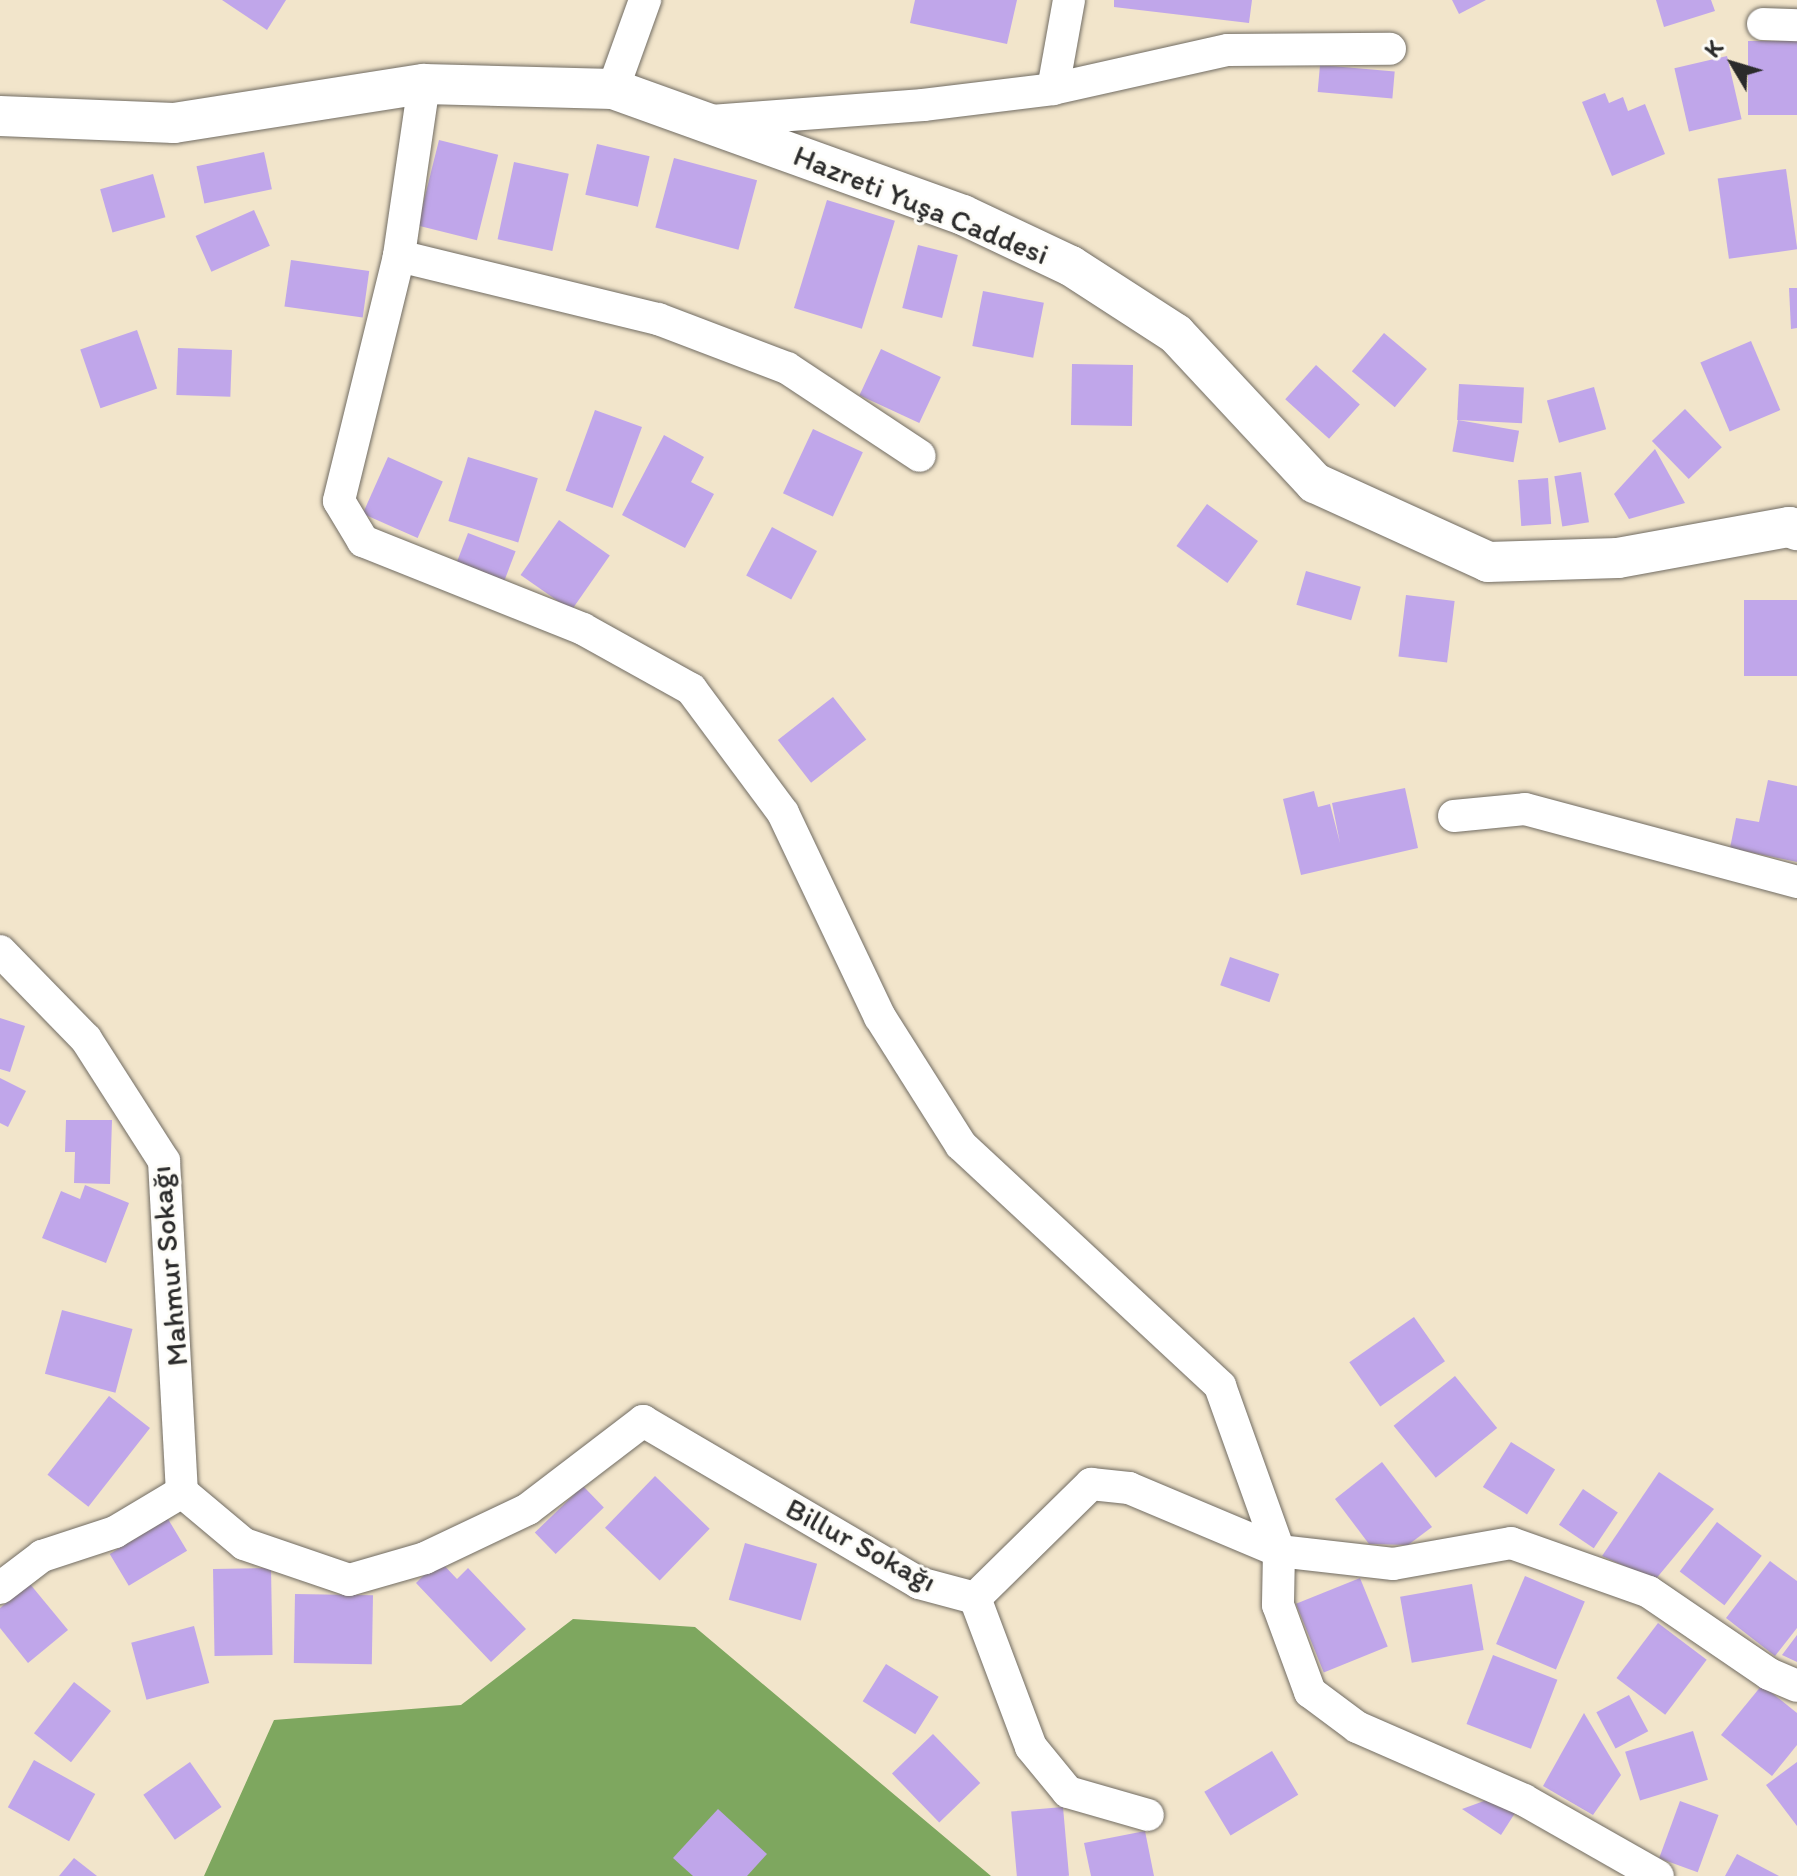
<!DOCTYPE html>
<meta charset="utf-8">
<style>
body{margin:0}
#map{position:relative;width:1797px;height:1876px;overflow:hidden;background:#f2e5cb;font-family:Itim,sans-serif}
div>[style]{position:absolute}
[style*='--x']{left:calc(var(--x)*1px);top:calc(var(--y)*1px);width:calc(var(--w)*1px);rotate:calc(var(--a)*1deg)}
.forest>*{inset:0;background:#7ea75f}
.building>*{inset:0;background:#c0a6ea;transform-origin:0 0}
.roads{filter:drop-shadow(0 0 2px #716c63) drop-shadow(0 0 2px #716c63)}
.minor>*{height:32px;margin:-16px;padding:0 16px;transform-origin:16px;border-radius:16px;background:#fff}
.tertiary>*{height:40px;margin:-20px;padding:0 20px;transform-origin:20px;border-radius:20px;background:#fff}
span{translate:-50% -50%;white-space:nowrap;text-align:center;line-height:1.15;-webkit-text-stroke:6px #fdfcf7;paint-order:stroke}
.street-label{font-size:30px;color:#2b2b2b}
.north{position:absolute;left:1693px;top:24px;width:80px;height:80px;-webkit-text-stroke:6px #fdfcf7;paint-order:stroke;rotate:308deg;font-size:22px;font-weight:700;line-height:32px;text-align:center;color:#2b2b2b}
.north::after{content:'';display:block;margin:auto;width:28px;height:36px;background:#2b2b2b;clip-path:polygon(50% 0,100% 100%,50% 72%,0 100%)}
</style>
<div id="map">
<div class="forest">
<div style="clip-path:polygon(573px 1619px,695px 1627px,991px 1876px,204px 1876px,274px 1720px,461px 1705px)"></div>
</div>
<div class="building">
<div style="clip-path:polygon(222px 0,286px 0,267px 30px)"></div>
<div style="clip-path:polygon(915px 0,1017px 0,1007px 44px,910px 23px)"></div>
<div style="clip-path:polygon(1114px 0,1252px 0,1249px 23px,1114px 7px)"></div>
<div style="clip-path:polygon(1452px 0,1486px 0,1459px 14px)"></div>
<div style="clip-path:polygon(1656px 0,1711px 0,1715px 11px,1664px 27px)"></div>
<div style="left:1797px;top:41px;width:74px;height:49px;rotate:90deg"></div>
<div style="left:1727px;top:56px;width:65px;height:54px;rotate:77deg"></div>
<div style="left:1320px;top:65px;width:75px;height:27px;rotate:5deg"></div>
<div style="clip-path:polygon(1605px 93px,1609px 103px,1623px 97px,1628px 111px,1645px 104px,1665px 154px,1612px 176px,1582px 102px)"></div>
<div style="left:439px;top:140px;width:61px;height:88px;rotate:14deg"></div>
<div style="left:597px;top:144px;width:54px;height:52px;rotate:13deg"></div>
<div style="left:264px;top:152px;width:38px;height:69px;rotate:78deg"></div>
<div style="left:674px;top:158px;width:86px;height:72px;rotate:15deg"></div>
<div style="left:514px;top:162px;width:56px;height:79px;rotate:12deg"></div>
<div style="left:1786px;top:169px;width:81px;height:69px;rotate:82deg"></div>
<div style="left:153px;top:174px;width:45px;height:55px;rotate:74deg"></div>
<div style="left:827px;top:200px;width:71px;height:113px;rotate:17deg"></div>
<div style="left:254px;top:210px;width:39px;height:64px;rotate:66deg"></div>
<div style="left:918px;top:245px;width:41px;height:65px;rotate:14deg"></div>
<div style="left:291px;top:260px;width:79px;height:47px;rotate:8deg"></div>
<div style="clip-path:polygon(1789px 288px,1797px 288px,1797px 328px,1791px 329px)"></div>
<div style="left:983px;top:291px;width:62px;height:56px;rotate:11deg"></div>
<div style="left:137px;top:330px;width:62px;height:60px;rotate:71deg"></div>
<div style="left:1384px;top:333px;width:56px;height:50px;rotate:40deg"></div>
<div style="left:1751px;top:341px;width:75px;height:55px;rotate:67deg"></div>
<div style="left:178px;top:348px;width:54px;height:47px;rotate:2deg"></div>
<div style="left:881px;top:349px;width:66px;height:51px;rotate:25deg"></div>
<div style="left:1072px;top:364px;width:61px;height:61px;rotate:1deg"></div>
<div style="left:1316px;top:365px;width:59px;height:46px;rotate:42deg"></div>
<div style="left:1459px;top:384px;width:65px;height:36px;rotate:3deg"></div>
<div style="left:1594px;top:387px;width:44px;height:49px;rotate:74deg"></div>
<div style="left:1685px;top:409px;width:53px;height:46px;rotate:46deg"></div>
<div style="left:595px;top:410px;width:50px;height:86px;rotate:20deg"></div>
<div style="left:1458px;top:420px;width:62px;height:32px;rotate:10deg"></div>
<div style="left:813px;top:429px;width:55px;height:71px;rotate:25deg"></div>
<div style="clip-path:polygon(664px 435px,704px 457px,691px 482px,714px 494px,685px 548px,622px 515px)"></div>
<div style="clip-path:polygon(1655px 449px,1685px 503px,1629px 519px,1614px 494px)"></div>
<div style="left:388px;top:457px;width:60px;height:62px;rotate:24deg"></div>
<div style="left:468px;top:457px;width:73px;height:67px;rotate:17deg"></div>
<div style="left:1581px;top:472px;width:51px;height:27px;rotate:81deg"></div>
<div style="left:1548px;top:478px;width:46px;height:30px;rotate:86deg"></div>
<div style="left:1207px;top:504px;width:63px;height:52px;rotate:36deg"></div>
<div style="left:559px;top:520px;width:62px;height:67px;rotate:35deg"></div>
<div style="left:772px;top:527px;width:51px;height:55px;rotate:28deg"></div>
<div style="left:468px;top:533px;width:51px;height:31px;rotate:21deg"></div>
<div style="left:1306px;top:571px;width:57px;height:35px;rotate:16deg"></div>
<div style="left:1406px;top:595px;width:49px;height:62px;rotate:7deg"></div>
<div style="left:1797px;top:600px;width:76px;height:53px;rotate:90deg"></div>
<div style="left:833px;top:697px;width:54px;height:70px;rotate:52deg"></div>
<div style="clip-path:polygon(1768px 780px,1797px 786px,1797px 862px,1730px 848px,1736px 818px,1759px 822px)"></div>
<div style="clip-path:polygon(1405px 788px,1418px 848px,1301px 875px,1283px 799px,1314px 791px,1318px 807px,1330px 804px,1340px 843px,1332px 803px)"></div>
<div style="left:1230px;top:957px;width:52px;height:30px;rotate:19deg"></div>
<div style="clip-path:polygon(0 1018px,25px 1026px,10px 1072px,0 1069px)"></div>
<div style="clip-path:polygon(0 1078px,26px 1091px,8px 1127px,0 1123px)"></div>
<div style="clip-path:polygon(66px 1120px,112px 1120px,110px 1184px,74px 1183px,75px 1152px,65px 1152px)"></div>
<div style="clip-path:polygon(85px 1185px,129px 1203px,106px 1263px,42px 1238px,61px 1191px,80px 1199px)"></div>
<div style="left:62px;top:1310px;width:73px;height:66px;rotate:15deg"></div>
<div style="left:1414px;top:1317px;width:54px;height:79px;rotate:55deg"></div>
<div style="left:1455px;top:1376px;width:67px;height:79px;rotate:51deg"></div>
<div style="left:109px;top:1396px;width:52px;height:100px;rotate:38deg"></div>
<div style="left:1511px;top:1442px;width:52px;height:53px;rotate:32deg"></div>
<div style="clip-path:polygon(1382px 1462px,1432px 1527px,1408px 1545px,1369px 1544px,1335px 1499px)"></div>
<div style="clip-path:polygon(1659px 1472px,1714px 1509px,1655px 1580px,1602px 1556px)"></div>
<div style="left:655px;top:1476px;width:76px;height:72px;rotate:44deg"></div>
<div style="left:583px;top:1486px;width:30px;height:67px;rotate:46deg"></div>
<div style="left:1583px;top:1489px;width:42px;height:43px;rotate:34deg"></div>
<div style="left:168px;top:1519px;width:37px;height:68px;rotate:59deg"></div>
<div style="left:1717px;top:1522px;width:56px;height:62px;rotate:37deg"></div>
<div style="left:745px;top:1543px;width:75px;height:59px;rotate:16deg"></div>
<div style="clip-path:polygon(439px 1560px,457px 1579px,468px 1568px,526px 1629px,491px 1662px,416px 1583px)"></div>
<div style="clip-path:polygon(1770px 1561px,1797px 1581px,1797px 1628px,1775px 1656px,1726px 1618px)"></div>
<div style="left:271px;top:1568px;width:87px;height:58px;rotate:89deg"></div>
<div style="left:1525px;top:1576px;width:65px;height:74px;rotate:23deg"></div>
<div style="left:1360px;top:1578px;width:74px;height:69px;rotate:68deg"></div>
<div style="clip-path:polygon(30px 1584px,68px 1630px,28px 1663px,0 1628px,0 1608px)"></div>
<div style="left:1472px;top:1584px;width:67px;height:73px;rotate:80deg"></div>
<div style="left:295px;top:1594px;width:78px;height:69px;rotate:1deg"></div>
<div style="left:1658px;top:1623px;width:61px;height:69px;rotate:37deg"></div>
<div style="left:194px;top:1626px;width:59px;height:65px;rotate:75deg"></div>
<div style="clip-path:polygon(1797px 1635px,1797px 1662px,1782px 1655px)"></div>
<div style="left:1493px;top:1655px;width:69px;height:74px;rotate:21deg"></div>
<div style="left:886px;top:1664px;width:62px;height:44px;rotate:32deg"></div>
<div style="left:74px;top:1682px;width:47px;height:65px;rotate:38deg"></div>
<div style="clip-path:polygon(1762px 1685px,1797px 1713px,1797px 1745px,1772px 1776px,1721px 1735px)"></div>
<div style="left:1629px;top:1695px;width:41px;height:37px;rotate:62deg"></div>
<div style="clip-path:polygon(1584px 1713px,1621px 1775px,1593px 1815px,1543px 1786px)"></div>
<div style="left:1693px;top:1731px;width:51px;height:71px;rotate:73deg"></div>
<div style="left:933px;top:1734px;width:68px;height:57px;rotate:46deg"></div>
<div style="left:1272px;top:1751px;width:51px;height:79px;rotate:59deg"></div>
<div style="left:34px;top:1760px;width:70px;height:54px;rotate:29deg"></div>
<div style="left:190px;top:1762px;width:55px;height:57px;rotate:55deg"></div>
<div style="clip-path:polygon(1797px 1762px,1797px 1826px,1766px 1785px)"></div>
<div style="clip-path:polygon(1495px 1797px,1515px 1813px,1501px 1835px,1462px 1809px)"></div>
<div style="left:1680px;top:1801px;width:41px;height:61px;rotate:20deg"></div>
<div style="left:1063px;top:1807px;width:69px;height:52px;rotate:85deg"></div>
<div style="clip-path:polygon(718px 1809px,767px 1854px,747px 1876px,693px 1876px,673px 1858px)"></div>
<div style="clip-path:polygon(1145px 1831px,1154px 1876px,1091px 1876px,1084px 1843px)"></div>
<div style="clip-path:polygon(1737px 1854px,1779px 1876px,1725px 1876px)"></div>
<div style="clip-path:polygon(74px 1858px,97px 1876px,59px 1876px)"></div>
</div>
<div class="roads">
<div class="minor">
<div style="--x:1763;--y:24;--w:34;--a:2"></div>
<div style="--x:424;--y:84;--w:174;--a:98.3"></div>
<div style="--x:399;--y:256;--w:252;--a:103.8"></div>
<div style="--x:339;--y:501;--w:47;--a:59"></div>
<div style="--x:363;--y:541;--w:237;--a:21.8"></div>
<div style="--x:583;--y:629;--w:124;--a:29.1"></div>
<div style="--x:691;--y:689;--w:154;--a:53.4"></div>
<div style="--x:783;--y:813;--w:226;--a:64.6"></div>
<div style="--x:880;--y:1017;--w:151;--a:57.7"></div>
<div style="--x:961;--y:1145;--w:354;--a:42.9"></div>
<div style="--x:1220;--y:1386;--w:175;--a:70.3"></div>
<div style="--x:1279;--y:1551;--w:54;--a:91.1"></div>
<div style="--x:1278;--y:1605;--w:93;--a:69.8"></div>
<div style="--x:1310;--y:1692;--w:59;--a:36.7"></div>
<div style="--x:1357;--y:1727;--w:182;--a:23.6"></div>
<div style="--x:1524;--y:1800;--w:154;--a:29.6"></div>
<div style="--x:613;--y:89;--w:95;--a:-70.2"></div>
<div style="--x:1053;--y:89;--w:90;--a:-79.8"></div>
<div style="--x:711;--y:121;--w:213;--a:-4.3"></div>
<div style="--x:923;--y:105;--w:131;--a:-7"></div>
<div style="--x:1053;--y:89;--w:179;--a:-12.6"></div>
<div style="--x:1228;--y:50;--w:162;--a:-0.4"></div>
<div style="--x:399;--y:256;--w:267;--a:13.7"></div>
<div style="--x:658;--y:319;--w:138;--a:20.8"></div>
<div style="--x:787;--y:368;--w:159;--a:33.5"></div>
<div style="--x:1454;--y:816;--w:71;--a:-5.6"></div>
<div style="--x:1525;--y:809;--w:282;--a:15"></div>
<div style="--x:0;--y:951;--w:123;--a:45.7"></div>
<div style="--x:86;--y:1039;--w:145;--a:57.4"></div>
<div style="--x:164;--y:1161;--w:331;--a:86.9"></div>
<div style="--x:182;--y:1492;--w:81;--a:40"></div>
<div style="--x:244;--y:1544;--w:111;--a:18.9"></div>
<div style="--x:349;--y:1580;--w:79;--a:-16.1"></div>
<div style="--x:425;--y:1558;--w:114;--a:-25.4"></div>
<div style="--x:528;--y:1509;--w:145;--a:-37.4"></div>
<div style="--x:643;--y:1421;--w:320;--a:30.4"></div>
<div style="--x:919;--y:1583;--w:58;--a:15"></div>
<div style="--x:975;--y:1598;--w:163;--a:-44.5"></div>
<div style="--x:1091;--y:1484;--w:38;--a:6"></div>
<div style="--x:1129;--y:1488;--w:163;--a:22.8"></div>
<div style="--x:1279;--y:1551;--w:115;--a:6.5"></div>
<div style="--x:1393;--y:1564;--w:120;--a:-10.1"></div>
<div style="--x:1511;--y:1543;--w:146;--a:19.5"></div>
<div style="--x:1649;--y:1592;--w:145;--a:34.3"></div>
<div style="--x:1769;--y:1674;--w:30;--a:23"></div>
<div style="--x:0;--y:1588;--w:53;--a:-37.3"></div>
<div style="--x:42;--y:1556;--w:77;--a:-18.2"></div>
<div style="--x:115;--y:1532;--w:78;--a:-30.8"></div>
<div style="--x:975;--y:1598;--w:159;--a:69.4"></div>
<div style="--x:1031;--y:1747;--w:58;--a:50.6"></div>
<div style="--x:1068;--y:1792;--w:83;--a:16"></div>
</div>
<div class="tertiary">
<div style="--x:0;--y:116;--w:174;--a:2.3"></div>
<div style="--x:174;--y:123;--w:253;--a:-8.9"></div>
<div style="--x:424;--y:84;--w:189;--a:1.5"></div>
<div style="--x:613;--y:89;--w:372;--a:19.8"></div>
<div style="--x:963;--y:215;--w:119;--a:25.3"></div>
<div style="--x:1071;--y:266;--w:125;--a:32.9"></div>
<div style="--x:1176;--y:334;--w:204;--a:47"></div>
<div style="--x:1315;--y:483;--w:190;--a:24.5"></div>
<div style="--x:1488;--y:562;--w:130;--a:-1.8"></div>
<div style="--x:1618;--y:558;--w:174;--a:-10.3"></div>
<div style="--x:1789;--y:527;--w:9;--a:21"></div>
</div>
</div>
<div class="street-label">
<span style="left:921px;top:205px;rotate:22deg">Hazreti Yuşa Caddesi</span>
<span style="left:169px;top:1266px;rotate:-95deg">Mahmur Sokağı</span>
<span style="left:861px;top:1545px;rotate:28deg">Billur Sokağı</span>
</div>
<div class="north">K</div>
</div>
